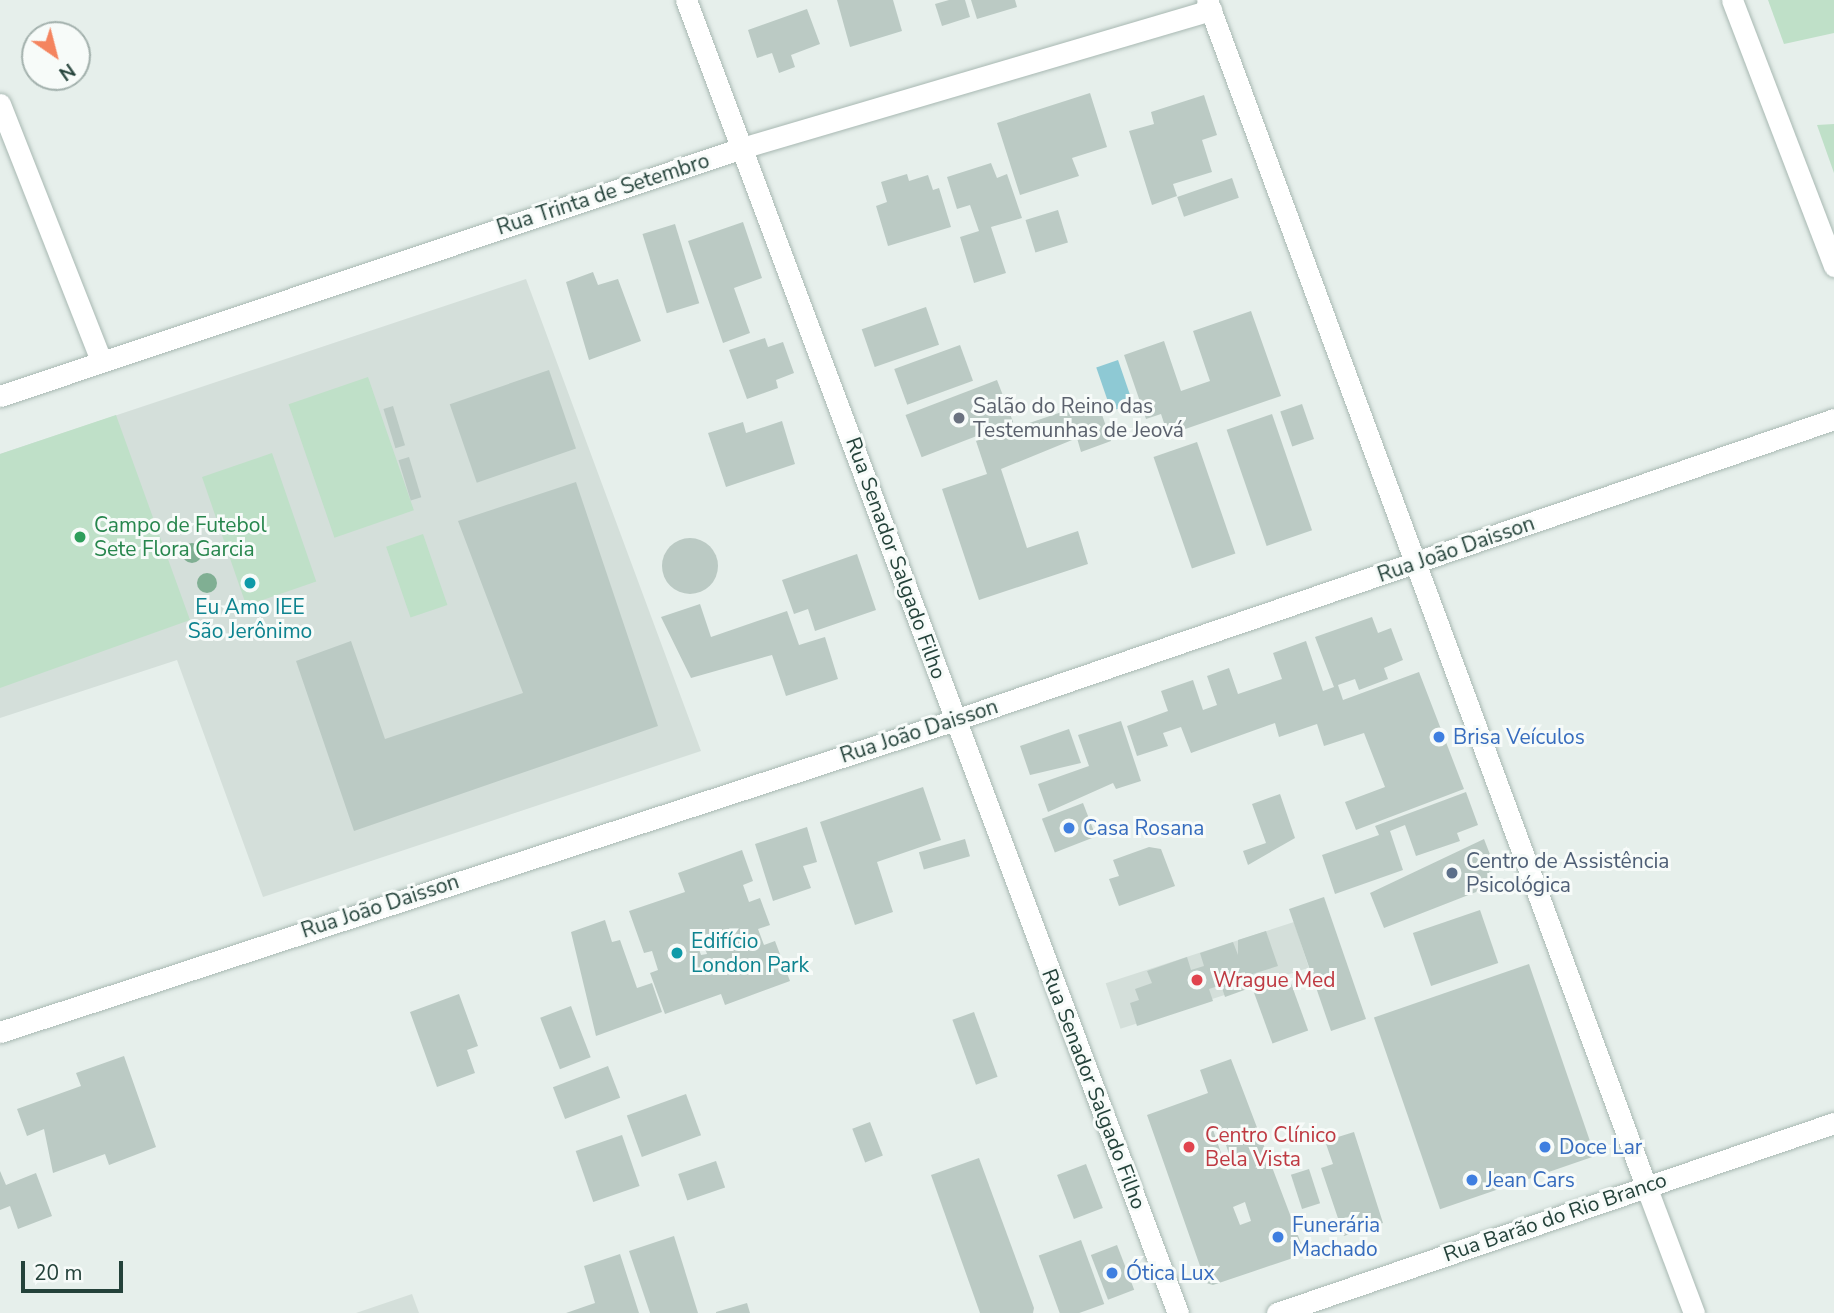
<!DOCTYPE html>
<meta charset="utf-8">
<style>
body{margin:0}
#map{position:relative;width:1834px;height:1313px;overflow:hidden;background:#e6efeb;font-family:"Nunito Sans",sans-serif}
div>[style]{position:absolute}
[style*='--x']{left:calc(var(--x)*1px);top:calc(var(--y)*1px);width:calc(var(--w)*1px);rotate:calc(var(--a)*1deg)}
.built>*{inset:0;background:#d4dfda;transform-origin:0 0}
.green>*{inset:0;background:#bfe0c8;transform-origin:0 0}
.water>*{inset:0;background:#8ec9d4;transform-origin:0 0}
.building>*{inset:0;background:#bbcac4;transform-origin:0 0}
.round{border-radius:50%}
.roads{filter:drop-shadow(0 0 2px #a8b8b2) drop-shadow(0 0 2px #a8b8b2)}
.street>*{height:21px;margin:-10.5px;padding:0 10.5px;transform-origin:10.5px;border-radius:10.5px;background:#fff}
.secondary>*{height:21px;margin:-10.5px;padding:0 10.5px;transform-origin:10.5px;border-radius:10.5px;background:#fff}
.trees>*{width:20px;height:20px;margin:-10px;border-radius:50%;background:#80af93}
.dots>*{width:19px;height:19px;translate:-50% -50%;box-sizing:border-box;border:4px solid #f7fbf9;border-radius:50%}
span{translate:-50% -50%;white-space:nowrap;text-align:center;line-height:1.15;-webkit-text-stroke:6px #f7fbf9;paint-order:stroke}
.street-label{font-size:21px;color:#24423a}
.worship-label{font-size:21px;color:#5b616d}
.left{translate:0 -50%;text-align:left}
.leisure-label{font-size:21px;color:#27864d}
.culture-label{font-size:21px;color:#0d838f}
.shop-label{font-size:21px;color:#366cbe}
.service-label{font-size:21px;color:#4e5e75}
.health-label{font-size:21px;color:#be3a42}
.north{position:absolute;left:21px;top:21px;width:70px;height:70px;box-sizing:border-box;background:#f7fbf9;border:2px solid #a3b1ad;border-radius:50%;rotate:145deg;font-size:19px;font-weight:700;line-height:28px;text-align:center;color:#24423a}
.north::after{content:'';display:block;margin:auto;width:24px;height:32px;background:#f4845f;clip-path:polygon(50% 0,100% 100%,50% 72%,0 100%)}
.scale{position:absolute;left:21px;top:1261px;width:102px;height:32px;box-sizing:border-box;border:4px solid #24423a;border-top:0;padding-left:9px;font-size:21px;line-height:24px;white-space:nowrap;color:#24423a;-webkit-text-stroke:5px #f7fbf9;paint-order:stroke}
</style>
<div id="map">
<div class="built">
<div style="clip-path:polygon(526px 279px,701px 751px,263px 897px,177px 660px,0 718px,0 454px)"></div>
<div style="left:1294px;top:922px;width:48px;height:198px;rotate:72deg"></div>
<div style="clip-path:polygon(412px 1294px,419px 1313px,356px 1313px)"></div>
</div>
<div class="green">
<div style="clip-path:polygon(1768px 0,1834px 0,1834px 33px,1784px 44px)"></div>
<div style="clip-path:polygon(1834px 124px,1834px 173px,1817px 125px)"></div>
<div style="left:368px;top:377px;width:141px;height:84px;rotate:71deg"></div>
<div style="clip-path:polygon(116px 415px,190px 620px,0 688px,0 454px)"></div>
<div style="left:272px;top:453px;width:136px;height:74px;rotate:71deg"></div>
<div style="left:423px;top:534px;width:75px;height:39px;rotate:71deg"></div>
</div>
<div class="water">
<div style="left:1118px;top:360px;width:46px;height:23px;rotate:71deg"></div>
</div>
<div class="building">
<div style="clip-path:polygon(837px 0,893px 0,902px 31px,850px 47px)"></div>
<div style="clip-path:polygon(949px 0,965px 0,970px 17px,942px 26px,935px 4px)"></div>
<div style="clip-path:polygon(971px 0,1015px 0,1017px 7px,977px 19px)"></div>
<div style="clip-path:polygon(807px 9px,820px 44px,791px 55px,795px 67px,779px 73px,772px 53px,757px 58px,748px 30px)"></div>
<div style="clip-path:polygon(1090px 93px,1107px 147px,1072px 158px,1079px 176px,1020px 195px,997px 123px)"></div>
<div style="clip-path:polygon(1204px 95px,1217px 135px,1202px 140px,1212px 172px,1173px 184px,1177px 196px,1152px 205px,1129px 131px,1154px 124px,1151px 112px)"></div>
<div style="clip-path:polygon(991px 163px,997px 178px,1007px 174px,1022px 218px,991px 227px,1006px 273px,974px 283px,960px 237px,979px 231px,970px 205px,957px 209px,947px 177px)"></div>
<div style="clip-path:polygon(907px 174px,909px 181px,928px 175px,933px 190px,939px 188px,951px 227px,888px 246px,876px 206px,887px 202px,881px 182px)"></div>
<div style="left:1232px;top:178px;width:21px;height:58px;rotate:71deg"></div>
<div style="left:1058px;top:210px;width:34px;height:34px;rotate:73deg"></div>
<div style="clip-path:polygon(743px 222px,762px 278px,734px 288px,750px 333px,723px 343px,688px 241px)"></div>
<div style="left:675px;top:224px;width:83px;height:34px;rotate:73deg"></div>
<div style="clip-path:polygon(593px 272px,598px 285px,618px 279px,641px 341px,589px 360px,566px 282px)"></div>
<div style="left:926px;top:307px;width:40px;height:68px;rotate:71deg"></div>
<div style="clip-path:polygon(1251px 311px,1281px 396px,1168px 435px,1161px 414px,1146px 419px,1124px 355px,1164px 341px,1181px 391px,1210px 381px,1193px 331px)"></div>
<div style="clip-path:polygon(765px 338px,768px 347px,783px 342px,794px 373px,776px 380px,778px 388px,747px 399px,729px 350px)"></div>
<div style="left:960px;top:345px;width:38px;height:70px;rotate:70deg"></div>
<div style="left:549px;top:370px;width:83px;height:105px;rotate:71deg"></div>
<div style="left:997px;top:380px;width:45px;height:98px;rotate:69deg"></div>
<div style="clip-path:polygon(1097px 400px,1111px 441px,1081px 452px,1077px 438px,1001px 469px,1027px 548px,1078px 531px,1088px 564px,979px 600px,942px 489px,987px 474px,976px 441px)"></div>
<div style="left:1302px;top:404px;width:37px;height:23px;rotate:71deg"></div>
<div style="left:393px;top:406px;width:41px;height:10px;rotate:73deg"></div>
<div style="left:1272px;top:414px;width:123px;height:48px;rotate:71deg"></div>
<div style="clip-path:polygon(782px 421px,795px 464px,726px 487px,708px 433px,743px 422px,746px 433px)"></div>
<div style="left:1197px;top:442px;width:118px;height:46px;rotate:71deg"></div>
<div style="left:409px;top:457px;width:42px;height:11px;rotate:73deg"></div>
<div style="clip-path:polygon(576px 482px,658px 726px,354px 831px,296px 661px,351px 641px,385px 739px,523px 693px,458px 521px)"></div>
<div class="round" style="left:662px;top:538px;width:56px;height:56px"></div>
<div style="clip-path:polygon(857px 554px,876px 610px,815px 631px,808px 609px,794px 614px,782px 580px)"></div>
<div style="clip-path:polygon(700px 604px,711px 637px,787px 611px,799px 645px,825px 637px,838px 679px,786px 696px,772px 655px,691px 678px,661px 617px)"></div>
<div style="clip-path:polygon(1372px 617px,1378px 633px,1391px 628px,1403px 660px,1384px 668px,1388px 679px,1359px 690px,1355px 679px,1338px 685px,1343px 700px,1419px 672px,1464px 789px,1356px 830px,1345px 802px,1385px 787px,1364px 733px,1324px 746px,1317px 724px,1279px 737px,1275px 723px,1191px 753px,1181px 727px,1163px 733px,1168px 746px,1137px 756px,1127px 726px,1168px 711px,1161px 691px,1193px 680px,1203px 710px,1217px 705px,1207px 676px,1229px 668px,1238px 694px,1282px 679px,1273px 653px,1306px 641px,1323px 691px,1334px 687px,1315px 637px)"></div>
<div style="clip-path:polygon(1121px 721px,1141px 781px,1116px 789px,1113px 783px,1048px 812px,1038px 784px,1089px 766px,1078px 735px)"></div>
<div style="clip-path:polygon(1069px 729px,1081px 763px,1030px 775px,1020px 746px)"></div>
<div style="clip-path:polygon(923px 787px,941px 840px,877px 862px,893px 912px,855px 925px,820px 822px)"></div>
<div style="clip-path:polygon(1466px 792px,1478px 825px,1457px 833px,1460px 841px,1416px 856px,1405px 825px,1390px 831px,1403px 870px,1335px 894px,1322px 855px,1379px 835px,1375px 826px)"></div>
<div style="clip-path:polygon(1280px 794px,1295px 838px,1248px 865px,1243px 851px,1266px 843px,1252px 804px)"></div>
<div style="left:1083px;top:803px;width:36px;height:44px;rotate:69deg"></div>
<div style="clip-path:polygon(807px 827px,817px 862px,803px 866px,811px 888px,773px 901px,755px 844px)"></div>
<div style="left:965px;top:839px;width:18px;height:48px;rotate:74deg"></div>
<div style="clip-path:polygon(1484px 839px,1496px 870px,1489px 872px,1494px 885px,1384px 928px,1370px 893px)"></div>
<div style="clip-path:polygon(1149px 847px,1161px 849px,1175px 886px,1119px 906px,1109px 879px,1119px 876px,1113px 860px)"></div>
<div style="clip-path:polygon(evenodd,742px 850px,753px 881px,743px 885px,749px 902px,760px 898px,770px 925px,758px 929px,764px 945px,775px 941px,790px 981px,725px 1005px,721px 994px,665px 1014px,650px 973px,658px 970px,652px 951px,644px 953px,629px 911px,685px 892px,678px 873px,742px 850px,700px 934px,707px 954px,701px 955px,694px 935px,700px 934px)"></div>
<div style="left:1324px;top:897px;width:129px;height:37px;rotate:71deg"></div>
<div style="left:1480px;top:910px;width:56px;height:71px;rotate:71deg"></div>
<div style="clip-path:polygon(605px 920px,612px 942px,620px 940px,637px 988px,652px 983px,662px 1012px,596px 1036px,571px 932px)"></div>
<div style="clip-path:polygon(1266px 931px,1278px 966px,1246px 976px,1250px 988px,1225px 997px,1221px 985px,1209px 989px,1213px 1001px,1137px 1026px,1130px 1003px,1139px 1000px,1135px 989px,1152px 983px,1147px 971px,1187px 957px,1191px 970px,1204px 966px,1200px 953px,1233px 942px,1238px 955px,1238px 940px)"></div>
<div style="left:1529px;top:964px;width:203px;height:164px;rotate:71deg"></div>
<div style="left:1288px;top:975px;width:59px;height:38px;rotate:70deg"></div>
<div style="clip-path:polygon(459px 994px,478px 1046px,467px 1050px,475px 1073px,437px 1087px,410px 1012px)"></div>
<div style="left:571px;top:1006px;width:55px;height:33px;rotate:69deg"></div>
<div style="left:974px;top:1012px;width:69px;height:23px;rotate:70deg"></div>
<div style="clip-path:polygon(124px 1056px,156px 1147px,109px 1165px,105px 1154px,53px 1173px,44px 1129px,27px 1136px,17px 1109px,81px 1086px,76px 1073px)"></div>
<div style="clip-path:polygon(evenodd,1231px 1059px,1305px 1254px,1213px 1285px,1206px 1283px,1147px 1115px,1208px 1093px,1200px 1070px,1231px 1059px,1219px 1125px,1234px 1168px,1227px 1170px,1212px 1127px,1219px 1125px,1231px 1059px,1245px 1202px,1251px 1221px,1240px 1225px,1233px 1207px,1245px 1202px)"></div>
<div style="left:608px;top:1066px;width:34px;height:59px;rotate:69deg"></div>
<div style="left:686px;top:1094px;width:44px;height:63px;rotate:70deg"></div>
<div style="left:870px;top:1122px;width:36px;height:19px;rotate:69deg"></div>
<div style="clip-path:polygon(1354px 1132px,1383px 1223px,1344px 1236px,1321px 1168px,1333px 1164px,1325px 1141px)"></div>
<div style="left:622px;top:1135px;width:54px;height:49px;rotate:71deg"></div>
<div style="clip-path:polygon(979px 1158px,1034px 1308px,1033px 1313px,980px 1313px,931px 1175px)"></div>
<div style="left:716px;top:1161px;width:28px;height:40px;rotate:71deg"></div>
<div style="left:1086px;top:1164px;width:47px;height:31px;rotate:69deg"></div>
<div style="left:1309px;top:1169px;width:36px;height:19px;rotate:72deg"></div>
<div style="clip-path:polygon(0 1171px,6px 1185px,36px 1173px,52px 1216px,18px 1229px,10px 1206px,0 1210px)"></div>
<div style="clip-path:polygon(674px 1236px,698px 1313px,650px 1313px,629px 1251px)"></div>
<div style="left:1081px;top:1240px;width:68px;height:45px;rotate:70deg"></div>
<div style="left:1117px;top:1245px;width:48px;height:28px;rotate:69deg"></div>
<div style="clip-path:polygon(620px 1254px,639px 1313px,566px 1313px,595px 1303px,584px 1266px)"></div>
<div style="clip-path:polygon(747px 1303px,750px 1313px,716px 1313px,716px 1312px)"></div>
</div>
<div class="roads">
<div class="street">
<div style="--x:0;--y:104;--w:275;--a:68.5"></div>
<div style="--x:1646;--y:1186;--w:136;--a:69.3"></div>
</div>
<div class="secondary">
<div style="--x:686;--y:0;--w:1402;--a:69.46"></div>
<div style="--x:1207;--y:0;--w:1265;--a:69.69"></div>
<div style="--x:1732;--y:0;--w:285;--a:69"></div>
<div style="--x:0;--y:396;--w:786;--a:-18.48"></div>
<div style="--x:745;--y:147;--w:486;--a:-16.4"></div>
<div style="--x:0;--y:1032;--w:1005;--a:-18.09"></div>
<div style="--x:955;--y:720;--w:929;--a:-18.9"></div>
<div style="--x:1277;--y:1313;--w:589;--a:-18.84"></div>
</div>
</div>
<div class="trees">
<div style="left:192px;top:553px"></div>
<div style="left:207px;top:583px"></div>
</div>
<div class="dots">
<div style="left:959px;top:418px;background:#6b7280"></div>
<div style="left:80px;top:537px;background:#2e9e5b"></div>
<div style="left:250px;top:583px;background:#0f9aa8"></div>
<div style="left:1439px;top:737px;background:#3f7fe0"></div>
<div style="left:1069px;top:828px;background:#3f7fe0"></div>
<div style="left:1452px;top:873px;background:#5c6f8a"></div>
<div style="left:677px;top:953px;background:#0f9aa8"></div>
<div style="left:1197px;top:980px;background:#e0444e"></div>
<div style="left:1189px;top:1147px;background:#e0444e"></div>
<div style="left:1545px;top:1147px;background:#3f7fe0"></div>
<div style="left:1472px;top:1180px;background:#3f7fe0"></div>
<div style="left:1278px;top:1237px;background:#3f7fe0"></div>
<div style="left:1112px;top:1273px;background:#3f7fe0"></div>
</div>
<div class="street-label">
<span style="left:603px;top:194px;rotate:-18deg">Rua Trinta de Setembro</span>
<span style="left:1456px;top:549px;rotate:-19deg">Rua João Daisson</span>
<span style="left:896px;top:558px;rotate:70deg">Rua Senador Salgado Filho</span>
<span style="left:919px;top:731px;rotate:-18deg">Rua João Daisson</span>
<span style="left:380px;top:906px;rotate:-18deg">Rua João Daisson</span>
<span style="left:1094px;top:1089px;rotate:69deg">Rua Senador Salgado Filho</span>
<span style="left:1555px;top:1217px;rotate:-19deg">Rua Barão do Rio Branco</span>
</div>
<div class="worship-label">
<span class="left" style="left:973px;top:418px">Salão do Reino das<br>Testemunhas de Jeová</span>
</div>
<div class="leisure-label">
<span class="left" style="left:94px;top:537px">Campo de Futebol<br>Sete Flora Garcia</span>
</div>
<div class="culture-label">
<span style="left:250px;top:619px">Eu Amo IEE<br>São Jerônimo</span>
<span class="left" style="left:691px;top:953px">Edifício<br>London Park</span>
</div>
<div class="shop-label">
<span class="left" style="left:1453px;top:737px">Brisa Veículos</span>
<span class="left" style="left:1083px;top:828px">Casa Rosana</span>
<span class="left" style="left:1559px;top:1147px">Doce Lar</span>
<span class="left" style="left:1486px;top:1180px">Jean Cars</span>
<span class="left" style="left:1292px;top:1237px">Funerária<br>Machado</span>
<span class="left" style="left:1126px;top:1273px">Ótica Lux</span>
</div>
<div class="service-label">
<span class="left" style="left:1466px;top:873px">Centro de Assistência<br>Psicológica</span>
</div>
<div class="health-label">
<span class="left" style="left:1213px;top:980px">Wrague Med</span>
<span class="left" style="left:1205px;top:1147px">Centro Clínico<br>Bela Vista</span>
</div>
<div class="north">N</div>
<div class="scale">20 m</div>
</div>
